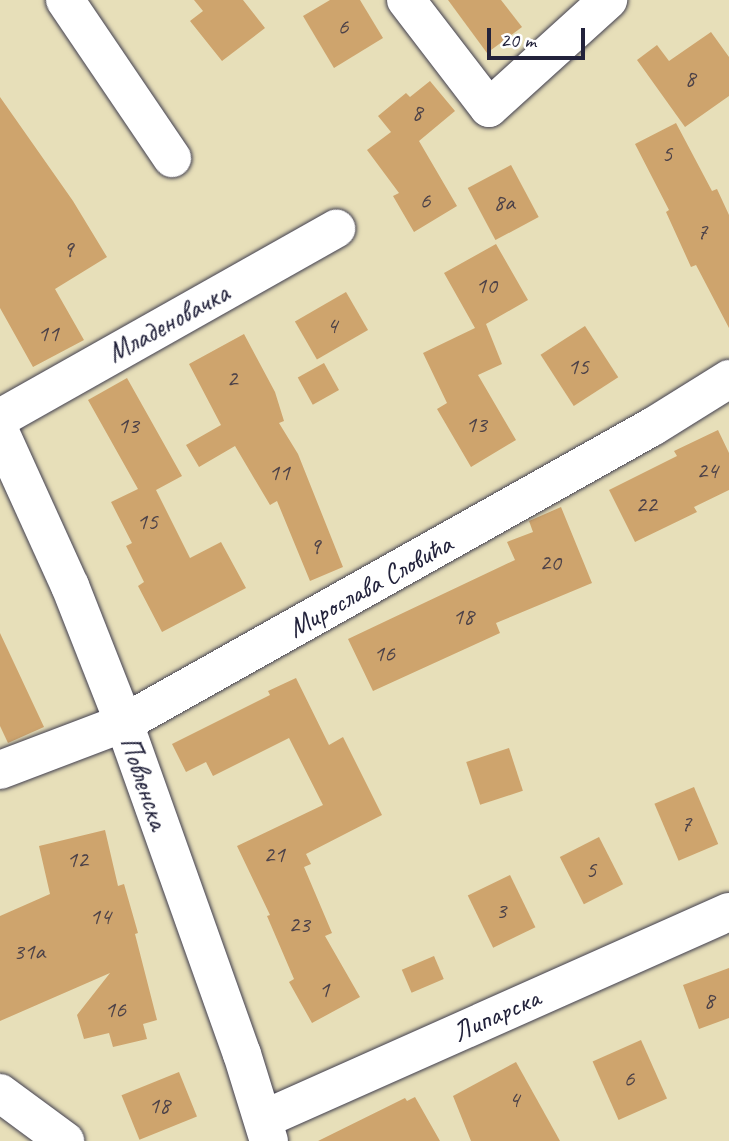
<!DOCTYPE html>
<meta charset="utf-8">
<style>
body{margin:0}
#map{position:relative;width:729px;height:1141px;overflow:hidden;background:#e7dfb9;font-family:Caveat,sans-serif}
div>[style]{position:absolute}
[style*='--x']{left:calc(var(--x)*1px);top:calc(var(--y)*1px);width:calc(var(--w)*1px);rotate:calc(var(--a)*1deg)}
.building>*{inset:0;background:#cea46d;transform-origin:0 0}
.roads{filter:drop-shadow(0 0 2px #403e4e) drop-shadow(0 0 2px #403e4e)}
.minor>*{height:38px;margin:-19px;padding:0 19px;transform-origin:19px;border-radius:19px;background:#fff}
span{translate:-50% -50%;white-space:nowrap;text-align:center;line-height:1.15;-webkit-text-stroke:6px #fff;paint-order:stroke}
.number-label{font-size:24px;color:#4d4248}
.number-label span{-webkit-text-stroke-width:0}
.street-label{font-size:28px;color:#22223b}
.scale{position:absolute;left:487px;top:28px;width:98px;height:32px;box-sizing:border-box;border:4px solid #22223b;border-top:0;padding-left:9px;font-size:21px;line-height:24px;white-space:nowrap;color:#22223b;-webkit-text-stroke:5px #fff;paint-order:stroke}
</style>
<div id="map">
<div class="building">
<div style="clip-path:polygon(194px 0,243px 0,265px 28px,222px 61px,190px 21px,203px 11px)"></div>
<div style="clip-path:polygon(330px 0,360px 0,383px 38px,334px 68px,303px 16px)"></div>
<div style="clip-path:polygon(448px 0,501px 0,522px 27px,487px 53px)"></div>
<div style="clip-path:polygon(711px 32px,729px 57px,729px 96px,685px 127px,637px 60px,657px 45px,669px 61px)"></div>
<div style="clip-path:polygon(430px 81px,455px 111px,419px 141px,457px 206px,414px 232px,393px 196px,399px 193px,367px 150px,391px 132px,378px 116px,406px 93px,410px 97px)"></div>
<div style="clip-path:polygon(0 97px,73px 201px,107px 257px,55px 289px,84px 340px,33px 367px,0 308px)"></div>
<div style="clip-path:polygon(676px 123px,712px 191px,717px 189px,729px 215px,729px 328px,696px 265px,691px 267px,666px 212px,669px 210px,635px 144px)"></div>
<div style="left:511px;top:165px;width:59px;height:49px;rotate:62deg"></div>
<div style="clip-path:polygon(496px 244px,528px 300px,486px 324px,502px 364px,478px 375px,516px 440px,471px 467px,437px 409px,447px 403px,423px 353px,475px 328px,444px 273px)"></div>
<div style="left:346px;top:292px;width:44px;height:59px;rotate:60deg"></div>
<div style="left:585px;top:326px;width:61px;height:53px;rotate:57deg"></div>
<div style="clip-path:polygon(244px 334px,275px 392px,284px 421px,279px 423px,298px 454px,343px 567px,310px 581px,277px 501px,270px 505px,235px 446px,199px 467px,186px 445px,221px 425px,189px 364px)"></div>
<div style="left:324px;top:363px;width:31px;height:30px;rotate:61deg"></div>
<div style="clip-path:polygon(127px 378px,182px 476px,156px 490px,190px 558px,221px 542px,246px 588px,162px 632px,138px 586px,144px 582px,126px 546px,132px 543px,111px 502px,138px 489px,88px 400px)"></div>
<div style="clip-path:polygon(718px 430px,729px 453px,729px 490px,694px 507px,697px 512px,635px 542px,609px 490px,677px 456px,674px 451px)"></div>
<div style="clip-path:polygon(561px 507px,592px 583px,496px 623px,500px 633px,373px 691px,348px 639px,515px 560px,507px 542px,533px 532px,529px 521px)"></div>
<div style="clip-path:polygon(0 633px,44px 727px,8px 743px,0 726px)"></div>
<div style="clip-path:polygon(296px 678px,329px 745px,343px 737px,382px 815px,306px 854px,311px 864px,304px 867px,332px 933px,325px 936px,360px 997px,312px 1023px,289px 982px,294px 979px,267px 916px,270px 915px,237px 846px,323px 805px,289px 738px,213px 776px,206px 762px,186px 772px,172px 744px,270px 695px,268px 691px)"></div>
<div style="left:509px;top:748px;width:45px;height:45px;rotate:72deg"></div>
<div style="left:694px;top:787px;width:62px;height:43px;rotate:67deg"></div>
<div style="clip-path:polygon(105px 830px,118px 886px,124px 884px,138px 933px,135px 934px,157px 1020px,143px 1024px,147px 1039px,113px 1047px,109px 1033px,84px 1039px,77px 1015px,110px 973px,0 1021px,0 916px,50px 894px,39px 846px)"></div>
<div style="left:599px;top:837px;width:53px;height:44px;rotate:63deg"></div>
<div style="left:510px;top:875px;width:58px;height:47px;rotate:64deg"></div>
<div style="left:434px;top:956px;width:25px;height:35px;rotate:67deg"></div>
<div style="clip-path:polygon(729px 968px,729px 1018px,699px 1029px,683px 985px)"></div>
<div style="left:641px;top:1040px;width:64px;height:53px;rotate:66deg"></div>
<div style="clip-path:polygon(516px 1062px,560px 1141px,471px 1141px,453px 1096px)"></div>
<div style="left:179px;top:1072px;width:48px;height:62px;rotate:68deg"></div>
<div style="clip-path:polygon(415px 1097px,440px 1141px,318px 1141px,405px 1098px,407px 1101px)"></div>
</div>
<div class="roads">
<div class="minor">
<div style="--x:65;--y:0;--w:191;--a:55.9"></div>
<div style="--x:406;--y:0;--w:136;--a:52.5"></div>
<div style="--x:489;--y:108;--w:161;--a:-42.2"></div>
<div style="--x:0;--y:418;--w:386;--a:-29.4"></div>
<div style="--x:0;--y:432;--w:169;--a:65.6"></div>
<div style="--x:70;--y:586;--w:147;--a:68.5"></div>
<div style="--x:124;--y:723;--w:351;--a:70.4"></div>
<div style="--x:242;--y:1054;--w:91;--a:72.8"></div>
<div style="--x:0;--y:770;--w:133;--a:-20.8"></div>
<div style="--x:124;--y:723;--w:605;--a:-29.28"></div>
<div style="--x:652;--y:427;--w:91;--a:-31.9"></div>
<div style="--x:0;--y:1093;--w:81;--a:36.4"></div>
<div style="--x:264;--y:1119;--w:509;--a:-24"></div>
</div>
</div>
<div class="number-label">
<span style="left:343px;top:27px">6</span>
<span style="left:690px;top:79px">8</span>
<span style="left:417px;top:113px">8</span>
<span style="left:667px;top:154px">5</span>
<span style="left:425px;top:201px">6</span>
<span style="left:504px;top:203px">8a</span>
<span style="left:702px;top:232px">7</span>
<span style="left:68px;top:250px">9</span>
<span style="left:486px;top:286px">10</span>
<span style="left:332px;top:326px">4</span>
<span style="left:48px;top:334px">11</span>
<span style="left:578px;top:367px">15</span>
<span style="left:232px;top:379px">2</span>
<span style="left:476px;top:425px">13</span>
<span style="left:128px;top:426px">13</span>
<span style="left:707px;top:471px">24</span>
<span style="left:279px;top:473px">11</span>
<span style="left:646px;top:505px">22</span>
<span style="left:147px;top:522px">15</span>
<span style="left:315px;top:547px">9</span>
<span style="left:550px;top:563px">20</span>
<span style="left:463px;top:617px">18</span>
<span style="left:384px;top:654px">16</span>
<span style="left:686px;top:824px">7</span>
<span style="left:274px;top:855px">21</span>
<span style="left:77px;top:860px">12</span>
<span style="left:591px;top:870px">5</span>
<span style="left:501px;top:911px">3</span>
<span style="left:100px;top:917px">14</span>
<span style="left:299px;top:925px">23</span>
<span style="left:29px;top:952px">31a</span>
<span style="left:324px;top:990px">1</span>
<span style="left:709px;top:1001px">8</span>
<span style="left:115px;top:1010px">16</span>
<span style="left:629px;top:1079px">6</span>
<span style="left:514px;top:1100px">4</span>
<span style="left:159px;top:1106px">18</span>
</div>
<div class="street-label">
<span style="left:168px;top:323px;rotate:-29deg">Младеновачка</span>
<span style="left:370px;top:586px;rotate:-29deg">Мирослава Словића</span>
<span style="left:144px;top:783px;rotate:71deg">Повленска</span>
<span style="left:496px;top:1015px;rotate:-24deg">Липарска</span>
</div>
<div class="scale">20 m</div>
</div>
